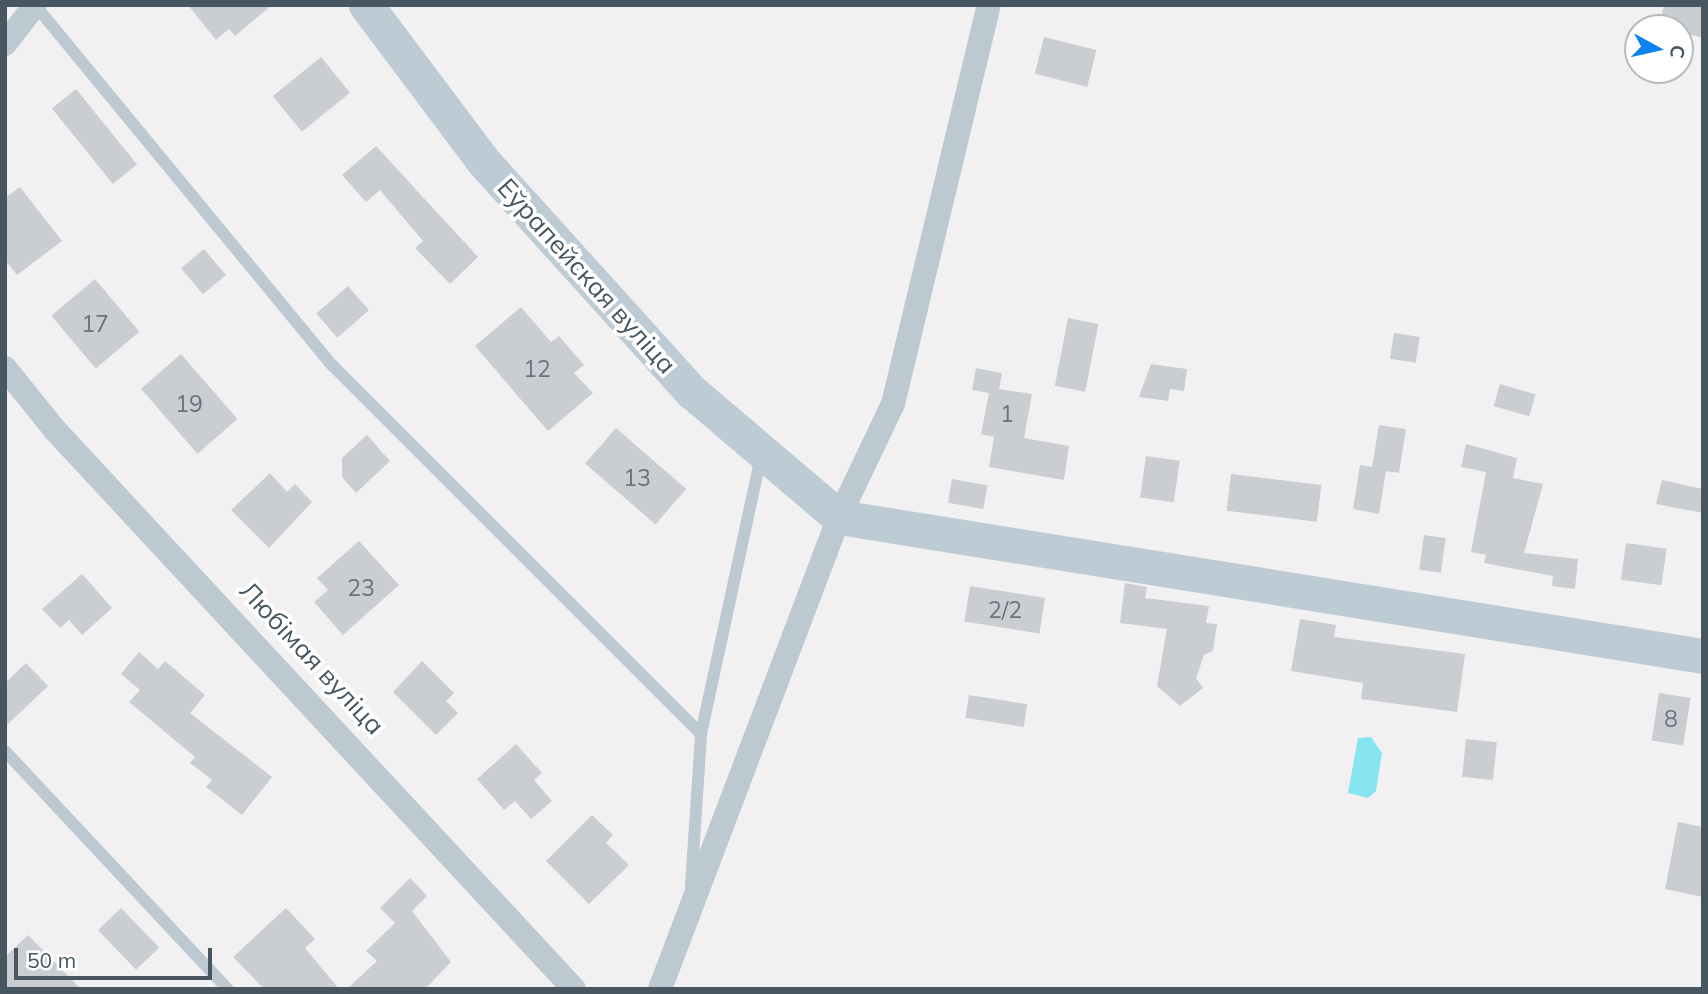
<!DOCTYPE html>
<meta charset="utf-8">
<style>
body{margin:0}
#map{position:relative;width:1708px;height:994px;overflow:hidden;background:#f3f0f1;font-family:Mulish,sans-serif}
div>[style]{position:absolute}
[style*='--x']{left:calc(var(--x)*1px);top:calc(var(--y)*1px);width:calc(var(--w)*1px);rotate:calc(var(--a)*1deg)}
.water>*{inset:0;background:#87e5f2}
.building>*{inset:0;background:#caced3;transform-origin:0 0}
.lane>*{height:12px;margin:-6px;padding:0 6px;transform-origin:6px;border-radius:6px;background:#bdc9d1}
.street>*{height:24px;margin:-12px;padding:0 12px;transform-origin:12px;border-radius:12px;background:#bdc9d1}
.secondary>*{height:35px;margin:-17.5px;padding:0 17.5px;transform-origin:17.5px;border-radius:17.5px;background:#bdcbd5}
span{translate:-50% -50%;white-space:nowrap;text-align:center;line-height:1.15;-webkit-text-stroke:7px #fff;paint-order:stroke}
.number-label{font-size:23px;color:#68747d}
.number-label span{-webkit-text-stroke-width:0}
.street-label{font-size:26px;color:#475660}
.frame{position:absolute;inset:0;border:7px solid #475660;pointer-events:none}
.north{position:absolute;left:1624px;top:14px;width:70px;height:70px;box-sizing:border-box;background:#fff;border:2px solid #b5bbbf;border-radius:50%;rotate:98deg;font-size:19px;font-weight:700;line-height:28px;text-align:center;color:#475660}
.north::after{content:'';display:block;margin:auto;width:24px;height:32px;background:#0d83f0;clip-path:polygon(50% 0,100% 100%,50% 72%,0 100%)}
.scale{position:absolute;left:14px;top:948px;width:198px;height:32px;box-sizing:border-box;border:4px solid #475660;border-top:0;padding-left:9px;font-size:21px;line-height:24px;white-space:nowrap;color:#475660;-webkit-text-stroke:5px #fff;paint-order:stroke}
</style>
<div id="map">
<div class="water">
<div style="clip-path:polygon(1371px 737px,1382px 753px,1376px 791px,1368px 798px,1348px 793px,1358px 738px)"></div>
</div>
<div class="building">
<div style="clip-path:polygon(188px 5px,272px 5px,235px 36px,229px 29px,216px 40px)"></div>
<div style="clip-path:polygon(1664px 5px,1703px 5px,1703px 38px,1659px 26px)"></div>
<div style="left:1044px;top:37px;width:54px;height:38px;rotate:14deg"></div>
<div style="left:321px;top:57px;width:46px;height:62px;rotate:51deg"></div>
<div style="left:76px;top:89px;width:97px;height:31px;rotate:51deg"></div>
<div style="clip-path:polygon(376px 146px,478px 257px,450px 284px,415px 248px,423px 241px,380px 190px,366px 202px,342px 175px)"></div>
<div style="clip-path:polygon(20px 187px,62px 241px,17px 275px,5px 260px,5px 198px)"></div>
<div style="left:204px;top:249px;width:34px;height:30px;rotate:50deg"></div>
<div style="left:95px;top:279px;width:69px;height:57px;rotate:50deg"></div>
<div style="left:348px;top:286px;width:32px;height:42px;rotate:49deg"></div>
<div style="clip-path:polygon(521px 307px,551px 342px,559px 336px,584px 365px,574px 373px,593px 393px,548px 431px,475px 346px)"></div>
<div style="left:1068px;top:318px;width:31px;height:69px;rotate:11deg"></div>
<div style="left:1394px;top:333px;width:26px;height:26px;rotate:9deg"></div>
<div style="left:181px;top:354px;width:86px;height:53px;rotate:49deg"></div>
<div style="clip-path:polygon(1151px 364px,1187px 369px,1184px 391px,1170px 389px,1168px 401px,1139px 397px)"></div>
<div style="clip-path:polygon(976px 368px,1002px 373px,999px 389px,1032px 394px,1024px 438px,1069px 446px,1064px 480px,989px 467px,994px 437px,981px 434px,989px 393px,972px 390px)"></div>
<div style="left:1500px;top:384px;width:37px;height:23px;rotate:16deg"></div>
<div style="clip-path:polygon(1379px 425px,1406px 429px,1399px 473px,1386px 471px,1379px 514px,1353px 509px,1360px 465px,1372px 467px)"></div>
<div style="left:616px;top:428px;width:93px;height:47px;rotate:41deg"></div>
<div style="clip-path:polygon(367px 435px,390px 461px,356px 493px,342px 477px,342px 458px)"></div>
<div style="clip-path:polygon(1466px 444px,1517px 458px,1513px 478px,1543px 484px,1524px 553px,1578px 559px,1575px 589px,1552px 586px,1553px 576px,1484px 563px,1486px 555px,1471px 552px,1486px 472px,1461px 467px)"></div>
<div style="left:1146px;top:456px;width:34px;height:42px;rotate:8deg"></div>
<div style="clip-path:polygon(270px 473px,287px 492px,295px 484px,312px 502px,269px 548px,231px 510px)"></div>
<div style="left:1231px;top:474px;width:91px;height:37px;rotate:7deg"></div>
<div style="left:952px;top:479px;width:36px;height:24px;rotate:10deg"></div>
<div style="clip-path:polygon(1662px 480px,1703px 489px,1703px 513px,1656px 504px)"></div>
<div style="left:1424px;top:535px;width:22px;height:35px;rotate:8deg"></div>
<div style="clip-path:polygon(359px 541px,399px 585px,343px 635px,314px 602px,328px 590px,317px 578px)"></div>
<div style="left:1626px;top:543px;width:41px;height:37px;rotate:8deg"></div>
<div style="clip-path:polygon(82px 574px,112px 608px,82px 635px,69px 620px,60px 628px,42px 609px)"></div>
<div style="clip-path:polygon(1125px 583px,1147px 587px,1145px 598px,1209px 606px,1206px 623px,1217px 624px,1213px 651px,1204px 655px,1196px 678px,1203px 688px,1180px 706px,1157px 686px,1167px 629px,1120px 623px)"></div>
<div style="left:970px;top:586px;width:76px;height:36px;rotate:9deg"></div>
<div style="clip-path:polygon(1300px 619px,1336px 625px,1334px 637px,1465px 654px,1457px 712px,1361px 699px,1363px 683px,1291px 671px)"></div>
<div style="clip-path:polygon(139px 652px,158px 669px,165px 661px,205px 695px,190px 713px,272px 777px,242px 815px,206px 787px,212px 780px,190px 763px,195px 757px,129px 702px,140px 690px,121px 674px)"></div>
<div style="clip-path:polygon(422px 661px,454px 693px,446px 701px,458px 713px,436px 735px,393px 692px)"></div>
<div style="clip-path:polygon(26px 663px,48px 686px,5px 727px,5px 683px)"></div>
<div style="left:1659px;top:693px;width:32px;height:48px;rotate:9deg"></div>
<div style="left:969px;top:695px;width:59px;height:23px;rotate:9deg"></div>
<div style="left:1466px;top:739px;width:31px;height:38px;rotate:6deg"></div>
<div style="clip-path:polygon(516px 744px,542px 773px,534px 780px,552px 801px,531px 819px,515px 801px,504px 810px,477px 779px)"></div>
<div style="clip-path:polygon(592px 815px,613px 835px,606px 843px,629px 865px,589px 904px,546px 861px)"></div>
<div style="clip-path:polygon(1678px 822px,1703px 827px,1703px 897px,1665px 889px)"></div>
<div style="clip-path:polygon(410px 878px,427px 896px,412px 911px,451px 962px,425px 989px,347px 989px,377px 961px,366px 951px,395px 923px,380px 908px)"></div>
<div style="left:121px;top:908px;width:55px;height:32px;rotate:46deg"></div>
<div style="clip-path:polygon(286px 908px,315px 939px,305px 948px,339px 989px,264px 989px,233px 957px)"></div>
<div style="clip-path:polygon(28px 935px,81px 989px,5px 989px,5px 957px)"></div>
</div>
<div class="lane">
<div style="--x:35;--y:5;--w:467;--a:50.5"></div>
<div style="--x:332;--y:365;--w:522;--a:45"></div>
<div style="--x:5;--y:751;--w:326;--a:46.9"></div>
<div style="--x:691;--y:886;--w:152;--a:-86.2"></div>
<div style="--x:701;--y:734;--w:284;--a:-77.8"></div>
</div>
<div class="street">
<div style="--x:5;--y:44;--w:49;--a:-52.4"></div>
<div style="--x:5;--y:368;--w:80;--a:51.1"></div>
<div style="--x:55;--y:430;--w:763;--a:47.13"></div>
<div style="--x:660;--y:989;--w:505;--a:-69.23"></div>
<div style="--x:839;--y:517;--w:125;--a:-64.5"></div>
<div style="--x:893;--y:404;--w:410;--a:-76.5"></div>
</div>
<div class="secondary">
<div style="--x:366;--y:5;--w:195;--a:53.1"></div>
<div style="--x:483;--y:161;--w:312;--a:47.9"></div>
<div style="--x:692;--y:392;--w:193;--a:40.4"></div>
<div style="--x:839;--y:517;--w:875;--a:9.14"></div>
</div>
<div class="number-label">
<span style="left:95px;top:324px">17</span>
<span style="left:537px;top:369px">12</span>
<span style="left:189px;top:404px">19</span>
<span style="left:1007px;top:414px">1</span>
<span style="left:637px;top:478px">13</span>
<span style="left:361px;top:588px">23</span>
<span style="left:1005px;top:610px">2/2</span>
<span style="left:1671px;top:719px">8</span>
</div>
<div class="street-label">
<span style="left:587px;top:276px;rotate:48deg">Еўрапейская вуліца</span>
<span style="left:312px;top:658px;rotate:47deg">Любімая вуліца</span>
</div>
<div class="frame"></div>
<div class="north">С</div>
<div class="scale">50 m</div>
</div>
